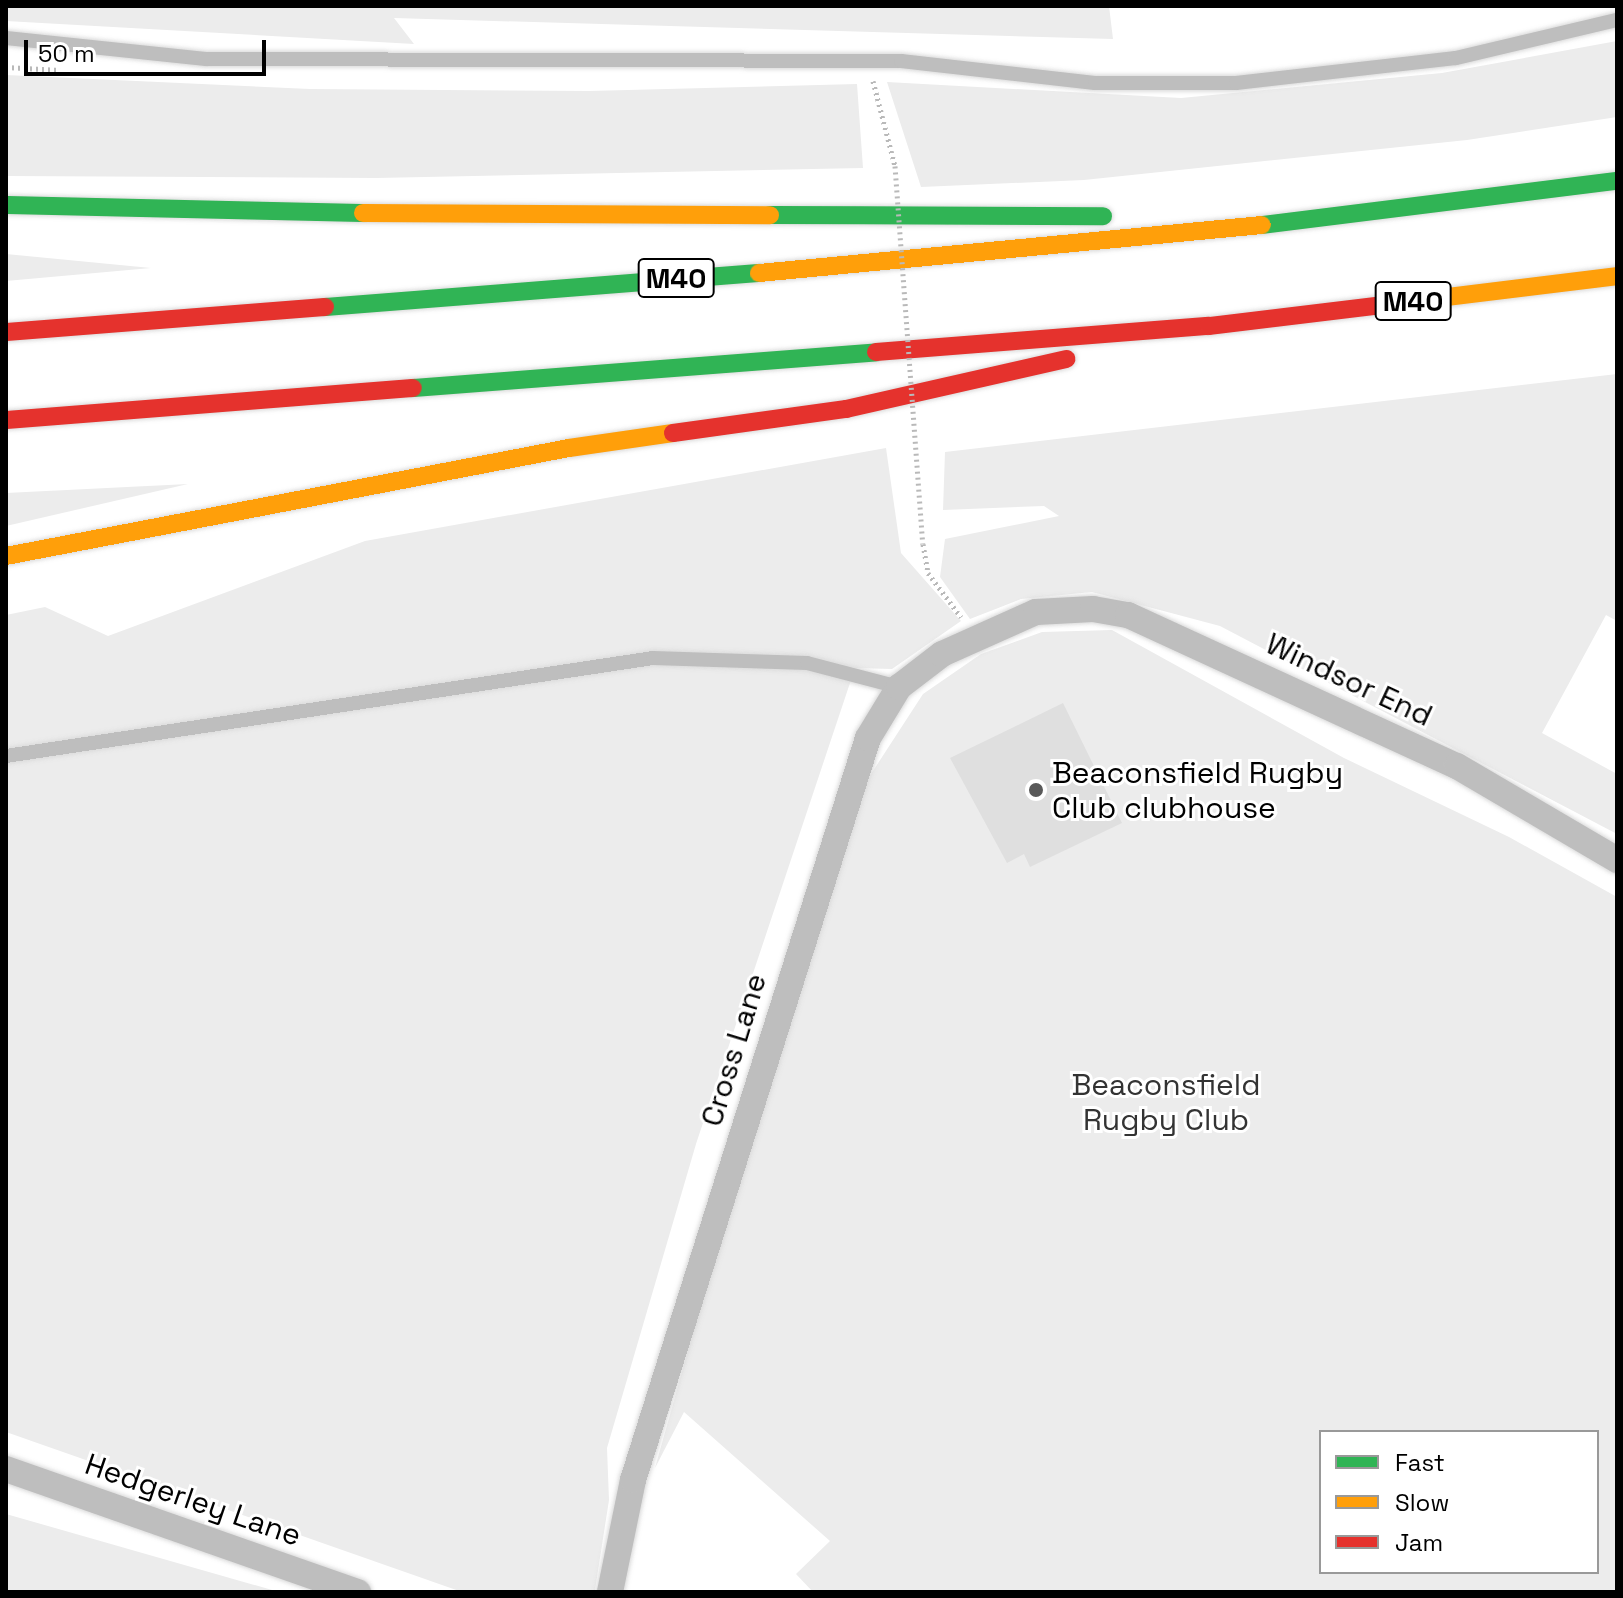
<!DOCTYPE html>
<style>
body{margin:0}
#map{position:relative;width:1623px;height:1598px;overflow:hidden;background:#fff;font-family:"Space Grotesk",sans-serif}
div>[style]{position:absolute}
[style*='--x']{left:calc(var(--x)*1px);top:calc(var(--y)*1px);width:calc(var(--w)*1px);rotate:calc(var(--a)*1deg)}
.green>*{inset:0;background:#ececec}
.building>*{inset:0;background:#dfdfdf}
.path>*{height:5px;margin-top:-2.5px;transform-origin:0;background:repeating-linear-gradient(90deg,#b9b9b9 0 2px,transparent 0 6px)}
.roads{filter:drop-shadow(0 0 2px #dbdbdb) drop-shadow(0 0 2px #dbdbdb)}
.lane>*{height:14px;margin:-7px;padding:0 7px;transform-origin:7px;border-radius:7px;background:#bebebe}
.street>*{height:26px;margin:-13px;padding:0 13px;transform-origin:13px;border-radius:13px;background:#bebebe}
.fast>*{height:18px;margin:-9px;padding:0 9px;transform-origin:9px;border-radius:9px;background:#30b455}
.slow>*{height:18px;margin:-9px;padding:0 9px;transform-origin:9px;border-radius:9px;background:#ff9f0a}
.jam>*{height:18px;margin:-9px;padding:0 9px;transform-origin:9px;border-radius:9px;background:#e5322d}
.path-bridge>*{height:5px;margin-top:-2.5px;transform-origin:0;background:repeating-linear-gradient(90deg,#b9b9b9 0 2px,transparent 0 6px)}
.dots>*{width:22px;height:22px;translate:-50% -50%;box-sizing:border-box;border:4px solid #fff;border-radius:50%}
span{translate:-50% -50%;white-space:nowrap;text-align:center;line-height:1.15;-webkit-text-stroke:6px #fff;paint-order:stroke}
.shield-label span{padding:2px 6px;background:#fff;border:2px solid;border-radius:6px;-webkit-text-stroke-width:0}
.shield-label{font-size:28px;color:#000;font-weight:700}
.street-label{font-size:30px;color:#000}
.poi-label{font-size:30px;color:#000}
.left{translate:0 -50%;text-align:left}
.park-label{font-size:30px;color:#333}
.frame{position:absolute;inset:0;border:8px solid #000;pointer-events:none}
.legend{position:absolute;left:1319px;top:1430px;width:280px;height:144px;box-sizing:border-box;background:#fff;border:2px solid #999;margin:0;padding:10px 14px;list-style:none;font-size:24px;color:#000}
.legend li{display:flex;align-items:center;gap:16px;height:40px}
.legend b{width:40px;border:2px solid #999}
.scale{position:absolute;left:24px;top:40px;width:242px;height:36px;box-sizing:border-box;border:4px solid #000;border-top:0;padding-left:10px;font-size:24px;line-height:28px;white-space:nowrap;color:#000;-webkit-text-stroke:6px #fff;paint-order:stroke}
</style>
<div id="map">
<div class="green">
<div style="clip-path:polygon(6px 6px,1109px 6px,1113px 39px,394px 18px,414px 44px,6px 21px)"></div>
<div style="clip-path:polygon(1617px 41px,1617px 117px,1467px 140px,1084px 180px,921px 187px,887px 82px,1181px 98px,1442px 73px)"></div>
<div style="clip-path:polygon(6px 75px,310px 89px,589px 91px,857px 84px,863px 168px,376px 178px,6px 176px)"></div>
<div style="clip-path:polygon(6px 254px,151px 268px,6px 281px)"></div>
<div style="clip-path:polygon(1617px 374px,1617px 621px,1606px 615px,1542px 733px,1617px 774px,1617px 834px,1220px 626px,1092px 592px,1021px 599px,970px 619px,940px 577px,945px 539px,1059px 516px,1044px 506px,943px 510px,945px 452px)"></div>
<div style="clip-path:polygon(886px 448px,901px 553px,961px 621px,892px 669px,855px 668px,696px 1144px,607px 1448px,609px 1500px,595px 1590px,462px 1592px,6px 1432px,6px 615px,45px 607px,108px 636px,365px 541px)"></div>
<div style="clip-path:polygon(188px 484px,6px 526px,6px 493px)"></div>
<div style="clip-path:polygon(evenodd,1112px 630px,1344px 758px,1509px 837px,1617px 897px,1617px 1592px,813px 1592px,796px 1574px,830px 1541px,684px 1412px,655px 1468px,834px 831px,923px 694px,981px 654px,1042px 632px,1112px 630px,1321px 1432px,1597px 1432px,1597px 1572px,1321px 1572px,1321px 1432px)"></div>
<div style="clip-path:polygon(6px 1514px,279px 1592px,6px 1592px)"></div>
</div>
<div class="building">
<div style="clip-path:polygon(1063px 703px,1122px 823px,1030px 867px,1024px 854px,1007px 863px,950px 758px)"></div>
</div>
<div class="path">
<div style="--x:6;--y:67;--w:54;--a:3.2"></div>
<div style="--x:873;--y:81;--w:88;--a:75.5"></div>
<div style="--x:923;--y:544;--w:29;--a:80"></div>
<div style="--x:928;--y:573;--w:55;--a:53.1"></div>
</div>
<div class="roads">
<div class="lane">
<div style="--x:6;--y:38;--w:201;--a:6"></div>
<div style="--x:206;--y:59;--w:695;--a:0.16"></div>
<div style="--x:901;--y:61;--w:195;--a:6.5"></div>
<div style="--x:1095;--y:83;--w:141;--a:0"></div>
<div style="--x:1236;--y:83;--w:221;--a:-6.5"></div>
<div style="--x:1456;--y:58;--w:165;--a:-13.3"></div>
<div style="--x:6;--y:756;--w:654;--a:-8.61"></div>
<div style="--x:653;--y:658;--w:154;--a:1.9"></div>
<div style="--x:807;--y:663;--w:95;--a:14.6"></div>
</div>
<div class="street">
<div style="--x:6;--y:1469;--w:373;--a:19.3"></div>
<div style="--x:610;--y:1592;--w:114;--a:-78.4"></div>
<div style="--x:633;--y:1480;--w:778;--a:-72.43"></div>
<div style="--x:868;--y:738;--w:60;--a:-58.7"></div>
<div style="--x:899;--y:687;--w:54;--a:-37.5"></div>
<div style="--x:942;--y:654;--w:103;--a:-24.1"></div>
<div style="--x:1036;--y:612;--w:57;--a:-3"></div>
<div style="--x:1093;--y:609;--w:36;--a:10"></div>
<div style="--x:1128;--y:615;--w:362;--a:24.7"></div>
<div style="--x:1457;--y:766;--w:186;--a:30.4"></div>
</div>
<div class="fast">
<div style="--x:6;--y:205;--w:357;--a:1.3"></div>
<div style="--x:770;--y:215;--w:333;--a:0.2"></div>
<div style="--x:1262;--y:225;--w:358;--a:-7.1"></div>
<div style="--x:325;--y:307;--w:435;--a:-4.5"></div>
<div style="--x:413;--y:388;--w:464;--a:-4.4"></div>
</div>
<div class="slow">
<div style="--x:363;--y:213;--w:407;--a:0.3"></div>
<div style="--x:759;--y:273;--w:505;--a:-5.45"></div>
<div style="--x:1398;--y:303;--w:221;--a:-7"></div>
<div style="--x:6;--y:556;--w:573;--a:-10.86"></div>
<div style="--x:569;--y:448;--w:105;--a:-8.2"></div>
</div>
<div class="jam">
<div style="--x:6;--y:332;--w:320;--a:-4.5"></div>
<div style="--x:876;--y:352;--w:334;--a:-4.5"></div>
<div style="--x:1209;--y:326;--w:190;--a:-6.9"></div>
<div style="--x:6;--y:420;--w:408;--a:-4.5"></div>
<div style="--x:673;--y:433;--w:175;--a:-7.9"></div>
<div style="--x:846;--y:409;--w:226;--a:-12.8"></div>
</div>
</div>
<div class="path-bridge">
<div style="--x:895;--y:166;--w:379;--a:85.8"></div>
</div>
<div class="dots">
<div style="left:1036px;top:790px;background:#595959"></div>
</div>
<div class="shield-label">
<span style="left:676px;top:278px">M40</span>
<span style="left:1413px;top:301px">M40</span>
</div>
<div class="street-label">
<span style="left:1349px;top:680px;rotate:25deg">Windsor End</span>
<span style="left:734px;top:1050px;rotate:-73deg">Cross Lane</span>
<span style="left:193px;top:1500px;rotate:19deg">Hedgerley Lane</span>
</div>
<div class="poi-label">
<span class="left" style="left:1052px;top:790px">Beaconsfield Rugby<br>Club clubhouse</span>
</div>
<div class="park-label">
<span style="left:1166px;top:1102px">Beaconsfield<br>Rugby Club</span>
</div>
<div class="frame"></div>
<ul class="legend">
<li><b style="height:10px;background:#30b455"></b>Fast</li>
<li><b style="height:10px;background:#ff9f0a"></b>Slow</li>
<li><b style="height:10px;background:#e5322d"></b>Jam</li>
</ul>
<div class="scale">50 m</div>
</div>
